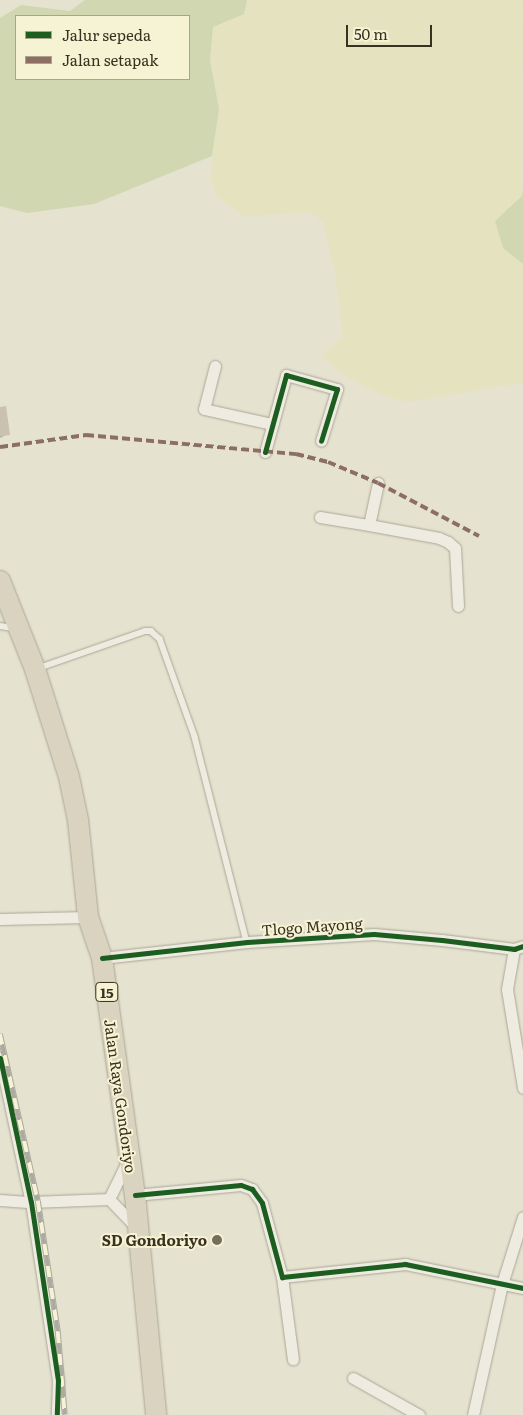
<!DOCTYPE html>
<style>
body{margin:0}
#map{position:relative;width:523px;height:1415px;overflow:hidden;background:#e5e2cf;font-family:Literata,serif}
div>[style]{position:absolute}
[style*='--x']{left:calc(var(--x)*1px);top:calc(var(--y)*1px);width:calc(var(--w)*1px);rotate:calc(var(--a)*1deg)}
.farmland>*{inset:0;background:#e5e3bf}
.green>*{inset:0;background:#d1d7b1}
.shadow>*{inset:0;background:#0003}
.building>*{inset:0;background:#cac1af}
.roads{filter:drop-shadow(0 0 1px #aba697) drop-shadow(0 0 1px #aba697)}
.lane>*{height:5.5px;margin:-2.75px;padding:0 2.75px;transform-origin:2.75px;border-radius:2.75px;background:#eeebe0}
.street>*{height:11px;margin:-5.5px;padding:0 5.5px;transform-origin:5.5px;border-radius:5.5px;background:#eeebe0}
.highway>*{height:20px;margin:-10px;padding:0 10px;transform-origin:10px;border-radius:10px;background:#d9d3bf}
.rail>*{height:5.5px;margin-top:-2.75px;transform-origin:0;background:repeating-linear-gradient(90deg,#f6f2d4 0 11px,#adaaa0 0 22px);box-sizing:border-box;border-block:1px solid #adaaa0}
.quiet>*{height:4px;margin-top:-2px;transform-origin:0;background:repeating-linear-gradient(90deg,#8d6e63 0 8px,transparent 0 12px)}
.cycleway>*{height:5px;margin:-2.5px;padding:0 2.5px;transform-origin:2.5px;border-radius:2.5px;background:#1b5e20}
.dots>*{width:14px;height:14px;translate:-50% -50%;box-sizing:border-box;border:2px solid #f6f2d4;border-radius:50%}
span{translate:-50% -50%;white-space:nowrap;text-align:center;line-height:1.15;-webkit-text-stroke:4px #f6f2d4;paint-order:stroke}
.shield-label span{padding:1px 4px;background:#f6f2d4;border:1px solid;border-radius:4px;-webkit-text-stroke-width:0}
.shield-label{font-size:14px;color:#3a301f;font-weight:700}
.street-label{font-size:15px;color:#3a301f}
.poi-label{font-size:15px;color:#3a301f;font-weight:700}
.right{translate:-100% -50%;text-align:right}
.legend{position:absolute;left:15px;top:15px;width:175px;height:65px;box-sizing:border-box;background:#f6f2d4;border:1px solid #aba48c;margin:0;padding:6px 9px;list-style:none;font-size:15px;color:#3a301f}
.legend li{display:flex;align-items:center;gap:10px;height:25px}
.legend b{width:25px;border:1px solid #aba48c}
.scale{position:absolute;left:346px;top:25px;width:86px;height:22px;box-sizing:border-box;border:2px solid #3a301f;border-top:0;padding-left:6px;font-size:15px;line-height:18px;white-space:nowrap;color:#3a301f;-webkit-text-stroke:4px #f6f2d4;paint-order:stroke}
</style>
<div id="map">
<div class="farmland">
<div style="clip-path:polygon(247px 0,523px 0,522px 196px,503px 248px,523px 264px,523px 385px,520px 383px,409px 402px,387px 397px,345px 376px,321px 356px,343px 337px,335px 271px,323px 222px,311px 212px,244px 216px,218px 197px,210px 178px,219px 109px,210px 60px,213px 26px,244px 14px)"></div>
</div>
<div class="green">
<div style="clip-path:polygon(evenodd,85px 0,247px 0,244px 14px,213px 27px,210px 60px,219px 109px,212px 156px,94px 204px,27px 213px,0 206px,0 18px,21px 5px,70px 11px,85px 0,189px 16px,189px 79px,16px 79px,16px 16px,189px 16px)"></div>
<div style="clip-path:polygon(523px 188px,523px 264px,503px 248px,495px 221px,522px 196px)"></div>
</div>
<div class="shadow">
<div style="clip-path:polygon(8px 419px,8px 434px,0 438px,0 420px)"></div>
</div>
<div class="building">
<div style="clip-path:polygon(6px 406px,10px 435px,0 436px,0 407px)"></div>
</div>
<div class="roads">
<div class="lane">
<div style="--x:0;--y:626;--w:15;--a:8"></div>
<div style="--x:39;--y:668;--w:112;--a:-19.2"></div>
<div style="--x:145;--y:631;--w:6;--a:0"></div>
<div style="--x:151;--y:631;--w:12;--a:42"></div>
<div style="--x:160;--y:639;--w:104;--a:70.3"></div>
<div style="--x:195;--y:737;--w:211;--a:75.8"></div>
</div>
<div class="street">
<div style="--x:215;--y:366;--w:44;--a:104.3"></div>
<div style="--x:204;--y:409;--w:70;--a:12.4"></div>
<div style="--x:265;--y:452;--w:80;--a:-74.7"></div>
<div style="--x:286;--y:375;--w:53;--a:15.4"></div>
<div style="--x:337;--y:389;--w:54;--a:107.1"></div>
<div style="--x:320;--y:517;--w:50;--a:9.3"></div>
<div style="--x:369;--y:525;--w:43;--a:-77.9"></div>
<div style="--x:369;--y:525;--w:71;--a:10.5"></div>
<div style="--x:439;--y:538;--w:10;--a:24"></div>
<div style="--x:448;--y:542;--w:9;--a:41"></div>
<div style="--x:455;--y:548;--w:58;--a:87"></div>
<div style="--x:0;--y:919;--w:88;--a:-1.3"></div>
<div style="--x:514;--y:949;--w:41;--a:99.9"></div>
<div style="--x:507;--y:989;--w:100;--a:80.8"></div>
<div style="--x:102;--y:958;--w:146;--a:-6.3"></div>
<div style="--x:247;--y:942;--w:127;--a:-3.6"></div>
<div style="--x:374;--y:934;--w:68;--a:5"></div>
<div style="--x:442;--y:940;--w:73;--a:7.1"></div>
<div style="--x:514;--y:949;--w:9;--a:-18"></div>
<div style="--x:0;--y:1058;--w:147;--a:77.9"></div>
<div style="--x:31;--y:1202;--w:180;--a:81.4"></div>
<div style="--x:58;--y:1380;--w:35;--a:92"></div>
<div style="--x:135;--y:1195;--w:106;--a:-5.4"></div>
<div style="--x:241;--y:1185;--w:12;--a:20"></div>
<div style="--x:252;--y:1189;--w:17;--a:54"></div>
<div style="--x:262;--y:1203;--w:77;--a:74.9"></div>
<div style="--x:282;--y:1277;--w:124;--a:-6"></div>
<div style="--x:405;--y:1264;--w:120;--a:11.5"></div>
<div style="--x:109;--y:1199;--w:43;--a:-64"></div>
<div style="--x:109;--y:1199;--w:40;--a:46"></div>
<div style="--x:0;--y:1200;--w:31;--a:4"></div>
<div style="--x:31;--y:1202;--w:78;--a:-2.2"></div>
<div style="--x:282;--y:1277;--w:83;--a:82.4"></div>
<div style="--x:353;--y:1378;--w:76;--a:29.3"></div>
<div style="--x:473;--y:1415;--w:134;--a:-77.5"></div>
<div style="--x:502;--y:1284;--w:70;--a:-72.6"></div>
</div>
<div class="highway">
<div style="--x:0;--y:581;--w:95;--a:68.3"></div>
<div style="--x:35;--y:669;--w:113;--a:72.5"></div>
<div style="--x:69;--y:777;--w:44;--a:78.2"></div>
<div style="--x:78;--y:820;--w:98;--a:84.1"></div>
<div style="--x:88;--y:917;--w:43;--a:71.1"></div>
<div style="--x:102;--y:958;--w:239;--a:82.1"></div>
<div style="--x:135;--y:1195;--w:221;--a:84.5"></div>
</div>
</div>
<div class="rail">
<div style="--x:0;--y:1034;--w:171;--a:77.2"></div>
<div style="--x:38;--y:1201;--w:133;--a:81.3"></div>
<div style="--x:58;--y:1332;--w:83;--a:85.2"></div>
</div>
<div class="quiet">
<div style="--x:0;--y:447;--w:87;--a:-7.9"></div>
<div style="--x:86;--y:435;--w:211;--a:5.2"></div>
<div style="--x:296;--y:454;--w:33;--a:14"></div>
<div style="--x:328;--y:462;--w:54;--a:22.8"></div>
<div style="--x:378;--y:483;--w:114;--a:27.7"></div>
</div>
<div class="cycleway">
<div style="--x:265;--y:452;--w:80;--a:-74.7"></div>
<div style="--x:286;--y:375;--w:53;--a:15.4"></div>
<div style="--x:337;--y:389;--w:54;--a:107.1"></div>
<div style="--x:102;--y:958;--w:146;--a:-6.3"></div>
<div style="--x:247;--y:942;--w:127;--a:-3.6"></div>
<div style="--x:374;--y:934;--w:68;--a:5"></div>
<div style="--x:442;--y:940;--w:73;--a:7.1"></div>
<div style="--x:514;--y:949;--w:9;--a:-18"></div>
<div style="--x:0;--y:1058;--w:147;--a:77.9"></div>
<div style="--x:31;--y:1202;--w:180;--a:81.4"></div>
<div style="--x:58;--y:1380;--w:35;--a:92"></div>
<div style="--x:135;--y:1195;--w:106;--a:-5.4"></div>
<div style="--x:241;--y:1185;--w:12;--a:20"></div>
<div style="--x:252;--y:1189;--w:17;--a:54"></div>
<div style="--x:262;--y:1203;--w:77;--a:74.9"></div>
<div style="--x:282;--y:1277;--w:124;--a:-6"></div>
<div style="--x:405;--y:1264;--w:120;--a:11.5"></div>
</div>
<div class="dots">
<div style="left:217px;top:1240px;background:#766e5d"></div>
</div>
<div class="shield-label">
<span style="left:107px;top:992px">15</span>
</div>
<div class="street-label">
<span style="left:312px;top:926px;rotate:-4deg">Tlogo Mayong</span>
<span style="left:121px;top:1096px;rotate:82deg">Jalan Raya Gondoriyo</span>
</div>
<div class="poi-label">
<span class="right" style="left:207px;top:1240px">SD Gondoriyo</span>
</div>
<ul class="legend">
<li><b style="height:6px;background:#1b5e20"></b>Jalur sepeda</li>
<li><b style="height:6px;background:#8d6e63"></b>Jalan setapak</li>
</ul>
<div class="scale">50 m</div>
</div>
